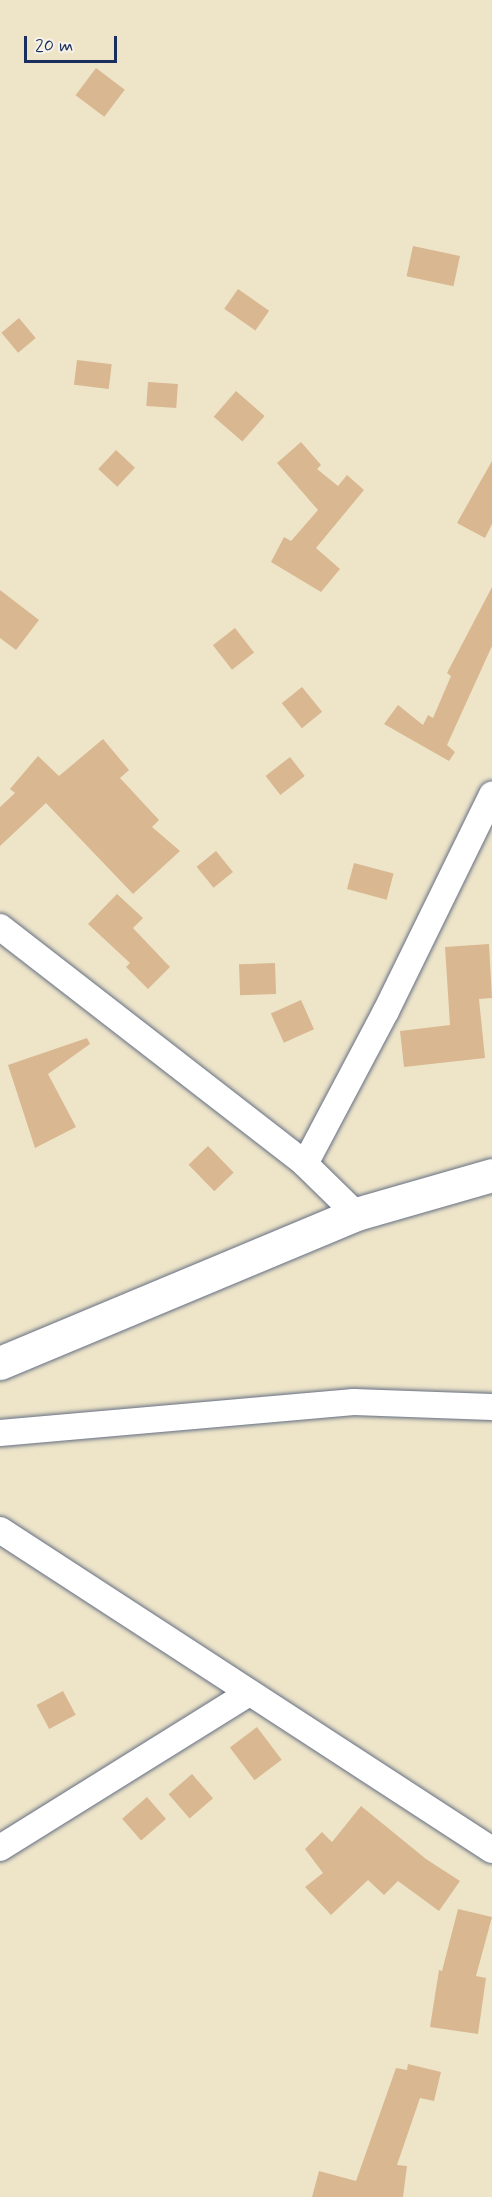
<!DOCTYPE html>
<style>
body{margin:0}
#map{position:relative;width:492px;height:2197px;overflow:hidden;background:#eee5c9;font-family:Mynerve,sans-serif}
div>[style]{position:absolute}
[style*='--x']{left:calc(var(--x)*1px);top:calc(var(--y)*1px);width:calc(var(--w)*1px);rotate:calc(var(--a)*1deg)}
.building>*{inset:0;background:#d9b791;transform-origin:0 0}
.roads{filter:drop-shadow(0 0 2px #656f83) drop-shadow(0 0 2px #656f83)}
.street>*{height:26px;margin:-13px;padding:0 13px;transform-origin:13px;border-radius:13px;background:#fff}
.secondary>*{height:33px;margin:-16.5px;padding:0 16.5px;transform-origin:16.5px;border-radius:16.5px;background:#fff}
span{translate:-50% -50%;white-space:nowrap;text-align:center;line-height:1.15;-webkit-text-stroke:4.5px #f7f3e8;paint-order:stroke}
.scale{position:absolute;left:24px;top:36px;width:93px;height:27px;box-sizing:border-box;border:3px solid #1b2f5e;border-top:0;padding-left:8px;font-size:18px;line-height:21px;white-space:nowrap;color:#1b2f5e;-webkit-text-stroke:4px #f7f3e8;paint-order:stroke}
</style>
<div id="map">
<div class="building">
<div style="left:96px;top:68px;width:36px;height:34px;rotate:37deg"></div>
<div style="left:413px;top:246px;width:48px;height:31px;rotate:12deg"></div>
<div style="left:238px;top:289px;width:38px;height:24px;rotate:35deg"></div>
<div style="left:19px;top:318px;width:26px;height:23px;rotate:50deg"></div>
<div style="left:77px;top:360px;width:35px;height:25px;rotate:7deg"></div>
<div style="left:148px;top:382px;width:30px;height:24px;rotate:4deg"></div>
<div style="left:236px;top:391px;width:38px;height:34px;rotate:41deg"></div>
<div style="clip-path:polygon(301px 442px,321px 465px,317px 469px,338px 486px,347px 475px,364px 490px,316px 548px,340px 569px,321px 592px,271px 562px,284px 537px,291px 541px,318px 510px,277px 463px)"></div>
<div style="left:116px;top:450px;width:26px;height:26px;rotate:43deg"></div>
<div style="clip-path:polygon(492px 461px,492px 524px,485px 538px,457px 523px)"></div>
<div style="clip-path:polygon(492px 587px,492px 646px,447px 745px,455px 752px,449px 761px,384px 724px,398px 705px,423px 725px,428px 715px,433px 718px,451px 676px,447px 673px)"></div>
<div style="clip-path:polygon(0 590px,39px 620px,16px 650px,0 638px)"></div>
<div style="left:235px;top:628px;width:31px;height:28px;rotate:52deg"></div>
<div style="left:302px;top:687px;width:32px;height:26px;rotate:51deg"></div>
<div style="clip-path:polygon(103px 739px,129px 770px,120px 778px,159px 820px,152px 827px,180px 851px,133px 894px,46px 803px,0 846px,0 807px,15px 793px,10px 789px,38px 756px,59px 776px)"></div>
<div style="left:290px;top:757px;width:24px;height:31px;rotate:52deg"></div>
<div style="left:216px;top:851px;width:27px;height:25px;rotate:51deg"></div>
<div style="left:354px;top:863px;width:41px;height:27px;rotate:15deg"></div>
<div style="clip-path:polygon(117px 894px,143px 918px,133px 928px,170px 967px,148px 989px,126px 967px,130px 963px,88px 924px)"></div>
<div style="clip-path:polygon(489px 944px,492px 998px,479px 999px,485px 1058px,404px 1067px,400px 1031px,450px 1025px,445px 947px)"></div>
<div style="left:275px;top:963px;width:31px;height:36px;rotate:88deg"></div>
<div style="left:301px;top:1000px;width:32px;height:33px;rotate:66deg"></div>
<div style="clip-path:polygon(87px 1038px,90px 1044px,48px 1074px,76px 1127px,35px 1148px,8px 1065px)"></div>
<div style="left:208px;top:1146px;width:37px;height:27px;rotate:46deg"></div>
<div style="left:63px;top:1691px;width:27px;height:30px;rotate:62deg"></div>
<div style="left:257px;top:1727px;width:41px;height:34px;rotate:53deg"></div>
<div style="left:192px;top:1774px;width:32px;height:31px;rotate:49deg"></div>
<div style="left:147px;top:1797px;width:29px;height:33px;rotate:49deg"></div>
<div style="clip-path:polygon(361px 1806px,426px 1859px,460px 1881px,439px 1911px,398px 1881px,384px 1895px,368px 1880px,331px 1915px,305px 1887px,323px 1873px,305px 1849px,322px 1832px,332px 1842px)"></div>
<div style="clip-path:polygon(458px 1909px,492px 1917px,476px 1976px,486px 1978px,478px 2034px,430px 2027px,439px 1970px,442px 1971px)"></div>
<div style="clip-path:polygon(408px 2064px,441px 2072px,434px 2101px,420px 2098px,397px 2165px,407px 2166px,403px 2197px,312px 2197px,319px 2171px,356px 2181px,396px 2068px,407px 2070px)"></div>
</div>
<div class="roads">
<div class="street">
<div style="--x:0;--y:927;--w:386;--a:37.8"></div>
<div style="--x:356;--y:1214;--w:71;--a:-135.6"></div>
<div style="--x:305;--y:1164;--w:173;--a:-62.1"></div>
<div style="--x:386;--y:1011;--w:241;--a:-63.9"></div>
<div style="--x:0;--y:1433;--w:355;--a:-5"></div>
<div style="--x:354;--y:1402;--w:138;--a:2.1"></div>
<div style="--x:0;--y:1530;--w:587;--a:33.04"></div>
<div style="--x:0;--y:1848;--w:293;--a:-31.9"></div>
</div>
<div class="secondary">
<div style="--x:0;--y:1363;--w:386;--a:-22.7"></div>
<div style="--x:356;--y:1214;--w:141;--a:-16"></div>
</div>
</div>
<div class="scale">20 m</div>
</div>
